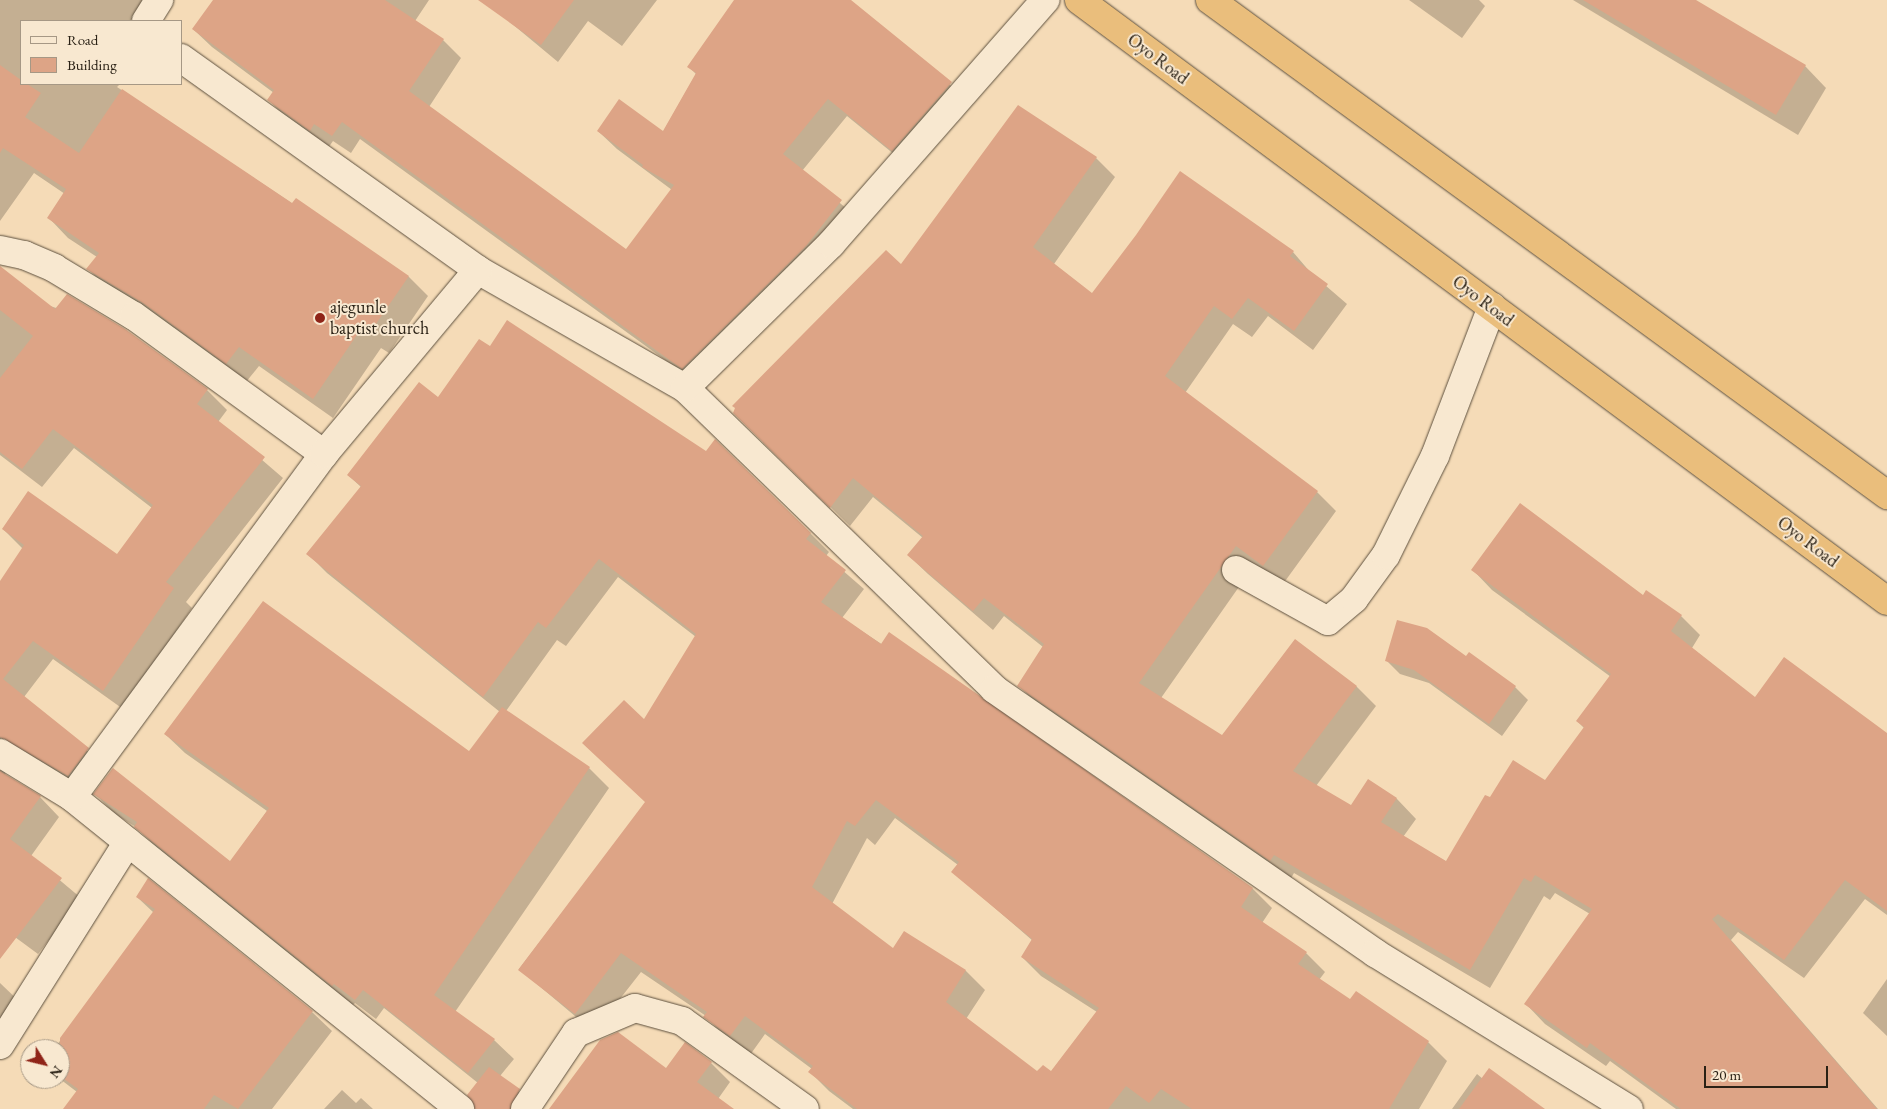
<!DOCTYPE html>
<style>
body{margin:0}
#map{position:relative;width:1887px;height:1109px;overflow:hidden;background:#f5dbb7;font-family:"EB Garamond",serif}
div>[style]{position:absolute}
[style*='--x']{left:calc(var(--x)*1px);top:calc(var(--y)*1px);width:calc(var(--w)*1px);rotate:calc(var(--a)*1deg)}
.shadow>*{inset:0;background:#0003}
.building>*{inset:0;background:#dda486}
.roads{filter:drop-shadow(0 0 1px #5d503e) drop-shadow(0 0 1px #5d503e)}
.street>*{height:28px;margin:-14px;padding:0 14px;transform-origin:14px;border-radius:14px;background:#f8e8d0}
.highway>*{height:28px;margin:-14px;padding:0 14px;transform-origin:14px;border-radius:14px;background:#eabe7c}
.dots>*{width:14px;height:14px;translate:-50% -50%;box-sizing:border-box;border:2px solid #f8e8d0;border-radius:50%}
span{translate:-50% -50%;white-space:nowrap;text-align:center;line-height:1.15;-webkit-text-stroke:4px #f8e8d0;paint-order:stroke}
.street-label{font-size:18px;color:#2a2115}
.poi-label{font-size:18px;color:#2a2115}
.left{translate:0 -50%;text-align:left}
.legend{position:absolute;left:20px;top:20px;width:162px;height:65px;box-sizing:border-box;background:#f8e8d0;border:1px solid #a69885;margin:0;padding:6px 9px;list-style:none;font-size:15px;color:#2a2115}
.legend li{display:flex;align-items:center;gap:10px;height:25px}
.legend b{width:25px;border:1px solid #a69885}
.north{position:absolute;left:20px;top:1039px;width:50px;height:50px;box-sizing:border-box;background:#f8e8d0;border:1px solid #a69885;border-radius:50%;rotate:126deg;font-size:14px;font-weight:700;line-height:20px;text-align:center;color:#2a2115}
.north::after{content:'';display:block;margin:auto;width:18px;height:22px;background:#8f2418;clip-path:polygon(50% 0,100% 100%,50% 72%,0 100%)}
.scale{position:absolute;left:1704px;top:1066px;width:124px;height:22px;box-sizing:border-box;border:2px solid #2a2115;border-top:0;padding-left:6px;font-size:15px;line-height:18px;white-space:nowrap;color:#2a2115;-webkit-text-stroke:4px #f8e8d0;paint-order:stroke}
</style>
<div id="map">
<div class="shadow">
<div style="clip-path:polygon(0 0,157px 0,142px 21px,21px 21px,21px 84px,120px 84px,117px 87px,293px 204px,296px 199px,409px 277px,428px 296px,389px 353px,381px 348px,333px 418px,259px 366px,246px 382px,107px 288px,88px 269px,97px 257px,68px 238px,49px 218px,65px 194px,34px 173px,0 221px)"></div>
<div style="clip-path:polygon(215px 0,429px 0,415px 21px,443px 40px,461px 58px,429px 107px,626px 250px,672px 190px,617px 149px,598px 131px,663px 132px,696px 74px,689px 67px,736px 0,849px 0,969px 101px,911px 168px,847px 116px,802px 171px,860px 220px,701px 386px,360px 139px,351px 153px,333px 141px,328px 148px,287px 119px,269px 100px,274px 93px,212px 47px,193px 29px)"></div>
<div style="clip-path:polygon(518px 0,657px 0,622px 46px,588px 21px,558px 62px,505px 18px)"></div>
<div style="clip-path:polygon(1409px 0,1479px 0,1485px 6px,1462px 38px)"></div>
<div style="clip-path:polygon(1573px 0,1694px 0,1805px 66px,1826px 88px,1798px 135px)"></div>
<div style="clip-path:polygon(1096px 158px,1115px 177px,1054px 264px,1092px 294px,1293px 252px,1311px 273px,1347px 304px,1313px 350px,1268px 316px,1252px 337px,1233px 324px,1185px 393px,1317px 492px,1336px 511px,1283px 584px,1255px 564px,1161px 698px,1222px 736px,1295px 640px,1357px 687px,1376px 706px,1316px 786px,1351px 806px,1369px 781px,1397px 799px,1416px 819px,1403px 837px,1447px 862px,1490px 799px,1546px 782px,1585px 729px,1577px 721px,1611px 677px,1492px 590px,1473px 570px,1643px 597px,1681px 616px,1700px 635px,1692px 648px,1756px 699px,1887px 734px,1887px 915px,1865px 899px,1804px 978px,1738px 932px,1731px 940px,1878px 1109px,1676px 1109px,1610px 1061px,1606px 1066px,1545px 1024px,1526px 1004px,1590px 914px,1555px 893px,1550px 900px,1544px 896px,1490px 988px,1294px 873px,1290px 880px,1038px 705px,1019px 686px,1043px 647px,1004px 616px,993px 630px,928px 574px,908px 555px,923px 538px,873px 497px,850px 526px,754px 432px,901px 266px)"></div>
<div style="clip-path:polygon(0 290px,125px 330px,207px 390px,227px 410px,218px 422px,283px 478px,186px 602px,192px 608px,123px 709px,53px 659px,24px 697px,107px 768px,88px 795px,6px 765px,5px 776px,40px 797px,59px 817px,31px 856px,81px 898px,38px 954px,0 926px,0 583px,23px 549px,3px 529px,117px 556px,152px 508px,74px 448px,42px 487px,0 455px)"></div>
<div style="clip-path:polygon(evenodd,439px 399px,810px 533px,829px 552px,826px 556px,864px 589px,842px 618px,1253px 889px,1272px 908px,1262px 923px,1306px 953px,1325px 972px,1319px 980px,1350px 1001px,1428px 1042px,1447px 1061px,1419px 1109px,853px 1109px,829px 1091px,810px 1072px,812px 1069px,765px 1034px,750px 1055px,724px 1036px,706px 1016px,641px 972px,594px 1032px,519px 969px,646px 803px,644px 721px,696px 637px,618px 577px,566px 646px,557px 640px,506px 711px,589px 768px,609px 788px,455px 1012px,494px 1040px,514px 1059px,500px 1076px,538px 1109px,480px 1109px,478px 1083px,384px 1008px,376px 1019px,355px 1003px,353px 1005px,155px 846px,136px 827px,115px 814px,95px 794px,230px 863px,267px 811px,185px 753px,165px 734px,469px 752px,500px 712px,327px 573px,308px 554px,361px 487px,348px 475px,439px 399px,895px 818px,958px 865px,953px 872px,1033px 941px,1022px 957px,1041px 976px,1097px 1012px,1051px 1072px,1038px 1073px,966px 1019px,985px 990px,966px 971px,904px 933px,894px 950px,832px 904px,867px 838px,875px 845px,895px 818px)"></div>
<div style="clip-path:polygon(1466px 658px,1515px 687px,1528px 700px,1502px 736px,1429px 683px,1400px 674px,1387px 661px)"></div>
<div style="clip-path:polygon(148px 880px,312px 1012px,332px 1031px,272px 1109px,65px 1109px,77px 1092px,60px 1079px,60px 1049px,54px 1049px,154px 913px,137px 897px)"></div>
<div style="clip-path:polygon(1887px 979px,1887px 1036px,1863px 1013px)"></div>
<div style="clip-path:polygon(0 983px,22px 1004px,0 1028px)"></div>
<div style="clip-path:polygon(711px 1063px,730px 1082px,718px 1099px,732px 1109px,551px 1109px,667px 1069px)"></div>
<div style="clip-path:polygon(1477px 1074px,1483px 1079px,1542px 1109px,1452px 1109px)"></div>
<div style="clip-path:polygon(342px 1090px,356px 1103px,361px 1098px,373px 1109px,324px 1109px)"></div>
</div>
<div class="building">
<div style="clip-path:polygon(213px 0,385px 0,444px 39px,409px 91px,626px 249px,674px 185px,642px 167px,643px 165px,597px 131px,619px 99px,663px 131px,696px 73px,687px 67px,734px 0,851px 0,952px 82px,892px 151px,828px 99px,783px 154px,842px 200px,806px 246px,682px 369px,342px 122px,332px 136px,314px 124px,310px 131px,267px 100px,274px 90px,192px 29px)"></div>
<div style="clip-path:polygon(478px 0,574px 0,541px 45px)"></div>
<div style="clip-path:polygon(1583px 0,1696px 0,1806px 65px,1776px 115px)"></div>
<div style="clip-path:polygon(0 65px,21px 80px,21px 84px,27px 84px,41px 93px,25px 117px,79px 153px,122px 89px,292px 203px,296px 198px,409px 276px,369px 334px,361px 329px,313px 399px,239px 347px,226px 364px,143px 303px,86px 269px,99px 253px,47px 218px,66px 189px,3px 148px,0 153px)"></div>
<div style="clip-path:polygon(1018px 105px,1097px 157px,1033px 247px,1092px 293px,1136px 235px,1180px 171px,1294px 251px,1290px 256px,1328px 284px,1294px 331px,1248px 298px,1232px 319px,1214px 306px,1165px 376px,1318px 491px,1263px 566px,1236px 546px,1139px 683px,1222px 735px,1295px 639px,1357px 686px,1293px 771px,1351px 805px,1368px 779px,1397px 798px,1381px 822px,1446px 861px,1485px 795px,1490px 797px,1513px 760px,1545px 780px,1584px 727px,1576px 721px,1611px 674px,1471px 570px,1520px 503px,1643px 595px,1646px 590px,1682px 615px,1671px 631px,1755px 697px,1784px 657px,1887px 733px,1887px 911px,1845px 880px,1784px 960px,1718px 914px,1712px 919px,1877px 1109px,1681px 1109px,1590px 1043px,1587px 1048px,1524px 1004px,1592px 909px,1535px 875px,1531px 882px,1524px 878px,1470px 970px,1274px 855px,1270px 861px,1017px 686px,1044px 644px,984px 598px,973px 611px,907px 555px,923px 536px,853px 478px,830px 508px,733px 413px,735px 408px,732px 406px,886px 250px,901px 264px)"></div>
<div style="clip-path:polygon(0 266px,55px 309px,67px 294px,125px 329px,208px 389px,197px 404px,265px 457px,166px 582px,174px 588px,103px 691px,33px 641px,3px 679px,89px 748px,68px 776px,0 737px,0 581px,24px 545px,2px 529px,28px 491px,117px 554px,153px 505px,53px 429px,22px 469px,0 452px,0 378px,33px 336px,0 310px)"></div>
<div style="clip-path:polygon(evenodd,507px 320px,706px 451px,715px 439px,811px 533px,806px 539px,846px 570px,821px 602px,881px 644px,889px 632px,1253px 888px,1241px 907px,1307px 952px,1298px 964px,1350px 999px,1356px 991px,1429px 1041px,1389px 1109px,1192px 1109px,1161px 1089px,1149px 1103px,1126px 1086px,1108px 1109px,857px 1109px,808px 1072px,813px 1066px,745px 1016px,730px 1036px,703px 1017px,707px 1012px,621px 953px,575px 1014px,518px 970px,645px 802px,582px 743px,624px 700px,644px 719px,696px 634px,599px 559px,546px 628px,538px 622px,483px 697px,306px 554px,361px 486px,347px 475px,419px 382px,438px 397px,479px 339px,490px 346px,507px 320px,876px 800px,959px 862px,951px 872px,1032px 939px,1021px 957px,1099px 1008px,1051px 1071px,1043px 1065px,1037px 1071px,946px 1002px,966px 970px,904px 931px,893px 948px,812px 887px,847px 821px,855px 826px,876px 800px)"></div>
<div style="clip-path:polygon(263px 601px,469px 751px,502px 707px,590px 767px,434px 995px,495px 1039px,468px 1073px,363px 990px,355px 1000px,334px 984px,332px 986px,134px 827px,137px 822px,93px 794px,113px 768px,230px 861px,269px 808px,164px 734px)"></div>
<div style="clip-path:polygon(1397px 620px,1427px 628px,1466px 656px,1469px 652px,1516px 686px,1489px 724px,1414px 670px,1385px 661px)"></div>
<div style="clip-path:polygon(0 771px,41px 796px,10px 839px,62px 878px,0 959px)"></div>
<div style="clip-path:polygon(148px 878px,313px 1011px,238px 1109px,214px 1095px,204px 1109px,63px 1109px,78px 1089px,60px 1076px,60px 1038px,155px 909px,136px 897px)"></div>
<div style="clip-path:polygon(618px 1032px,666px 1068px,685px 1042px,712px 1062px,697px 1082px,734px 1109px,549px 1109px,600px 1040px)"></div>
<div style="clip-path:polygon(489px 1067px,520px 1089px,510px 1109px,475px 1109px,467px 1095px)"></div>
<div style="clip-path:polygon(1489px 1068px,1545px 1109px,1459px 1109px)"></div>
</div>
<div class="roads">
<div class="street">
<div style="--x:146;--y:21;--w:25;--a:-58"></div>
<div style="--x:181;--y:58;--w:365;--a:35.5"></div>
<div style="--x:478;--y:270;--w:238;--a:29.7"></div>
<div style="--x:685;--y:388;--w:431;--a:44.2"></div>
<div style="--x:994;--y:689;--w:464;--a:34.7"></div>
<div style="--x:1375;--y:953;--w:298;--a:31.6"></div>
<div style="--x:0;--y:250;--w:25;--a:12"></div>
<div style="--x:24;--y:255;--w:33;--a:23"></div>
<div style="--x:54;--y:268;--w:93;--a:31"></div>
<div style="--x:134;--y:316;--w:235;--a:36"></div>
<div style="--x:685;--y:388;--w:205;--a:-44.6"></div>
<div style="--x:831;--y:244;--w:325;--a:-48.7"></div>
<div style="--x:1236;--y:570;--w:105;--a:29"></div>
<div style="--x:1328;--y:621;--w:34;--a:-40"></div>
<div style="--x:1354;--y:599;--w:54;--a:-54"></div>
<div style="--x:1386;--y:555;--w:110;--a:-63.7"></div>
<div style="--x:1435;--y:456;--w:160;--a:-69.1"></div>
<div style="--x:0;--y:753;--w:84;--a:31.4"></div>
<div style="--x:72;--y:797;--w:498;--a:38.8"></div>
<div style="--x:72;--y:797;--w:426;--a:-53.7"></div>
<div style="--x:324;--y:454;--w:240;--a:-50.1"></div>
<div style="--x:0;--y:1045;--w:240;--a:-57.8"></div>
<div style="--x:525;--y:1109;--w:92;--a:-56.1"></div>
<div style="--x:576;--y:1033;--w:64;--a:-23"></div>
<div style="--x:635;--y:1008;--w:49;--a:15.5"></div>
<div style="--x:682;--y:1021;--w:151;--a:35.6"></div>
</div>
<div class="highway">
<div style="--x:1079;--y:0;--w:1007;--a:36.64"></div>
<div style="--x:1210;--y:0;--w:839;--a:36.17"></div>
</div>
</div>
<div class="dots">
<div style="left:320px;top:318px;background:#8f2418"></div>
</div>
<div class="street-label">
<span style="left:1158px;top:59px;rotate:37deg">Oyo Road</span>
<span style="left:1483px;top:301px;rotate:37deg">Oyo Road</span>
<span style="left:1808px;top:542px;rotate:37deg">Oyo Road</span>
</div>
<div class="poi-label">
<span class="left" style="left:330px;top:318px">ajegunle<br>baptist church</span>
</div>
<ul class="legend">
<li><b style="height:6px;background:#f8e8d0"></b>Road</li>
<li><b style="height:14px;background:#dda486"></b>Building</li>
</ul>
<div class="north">N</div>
<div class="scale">20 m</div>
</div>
